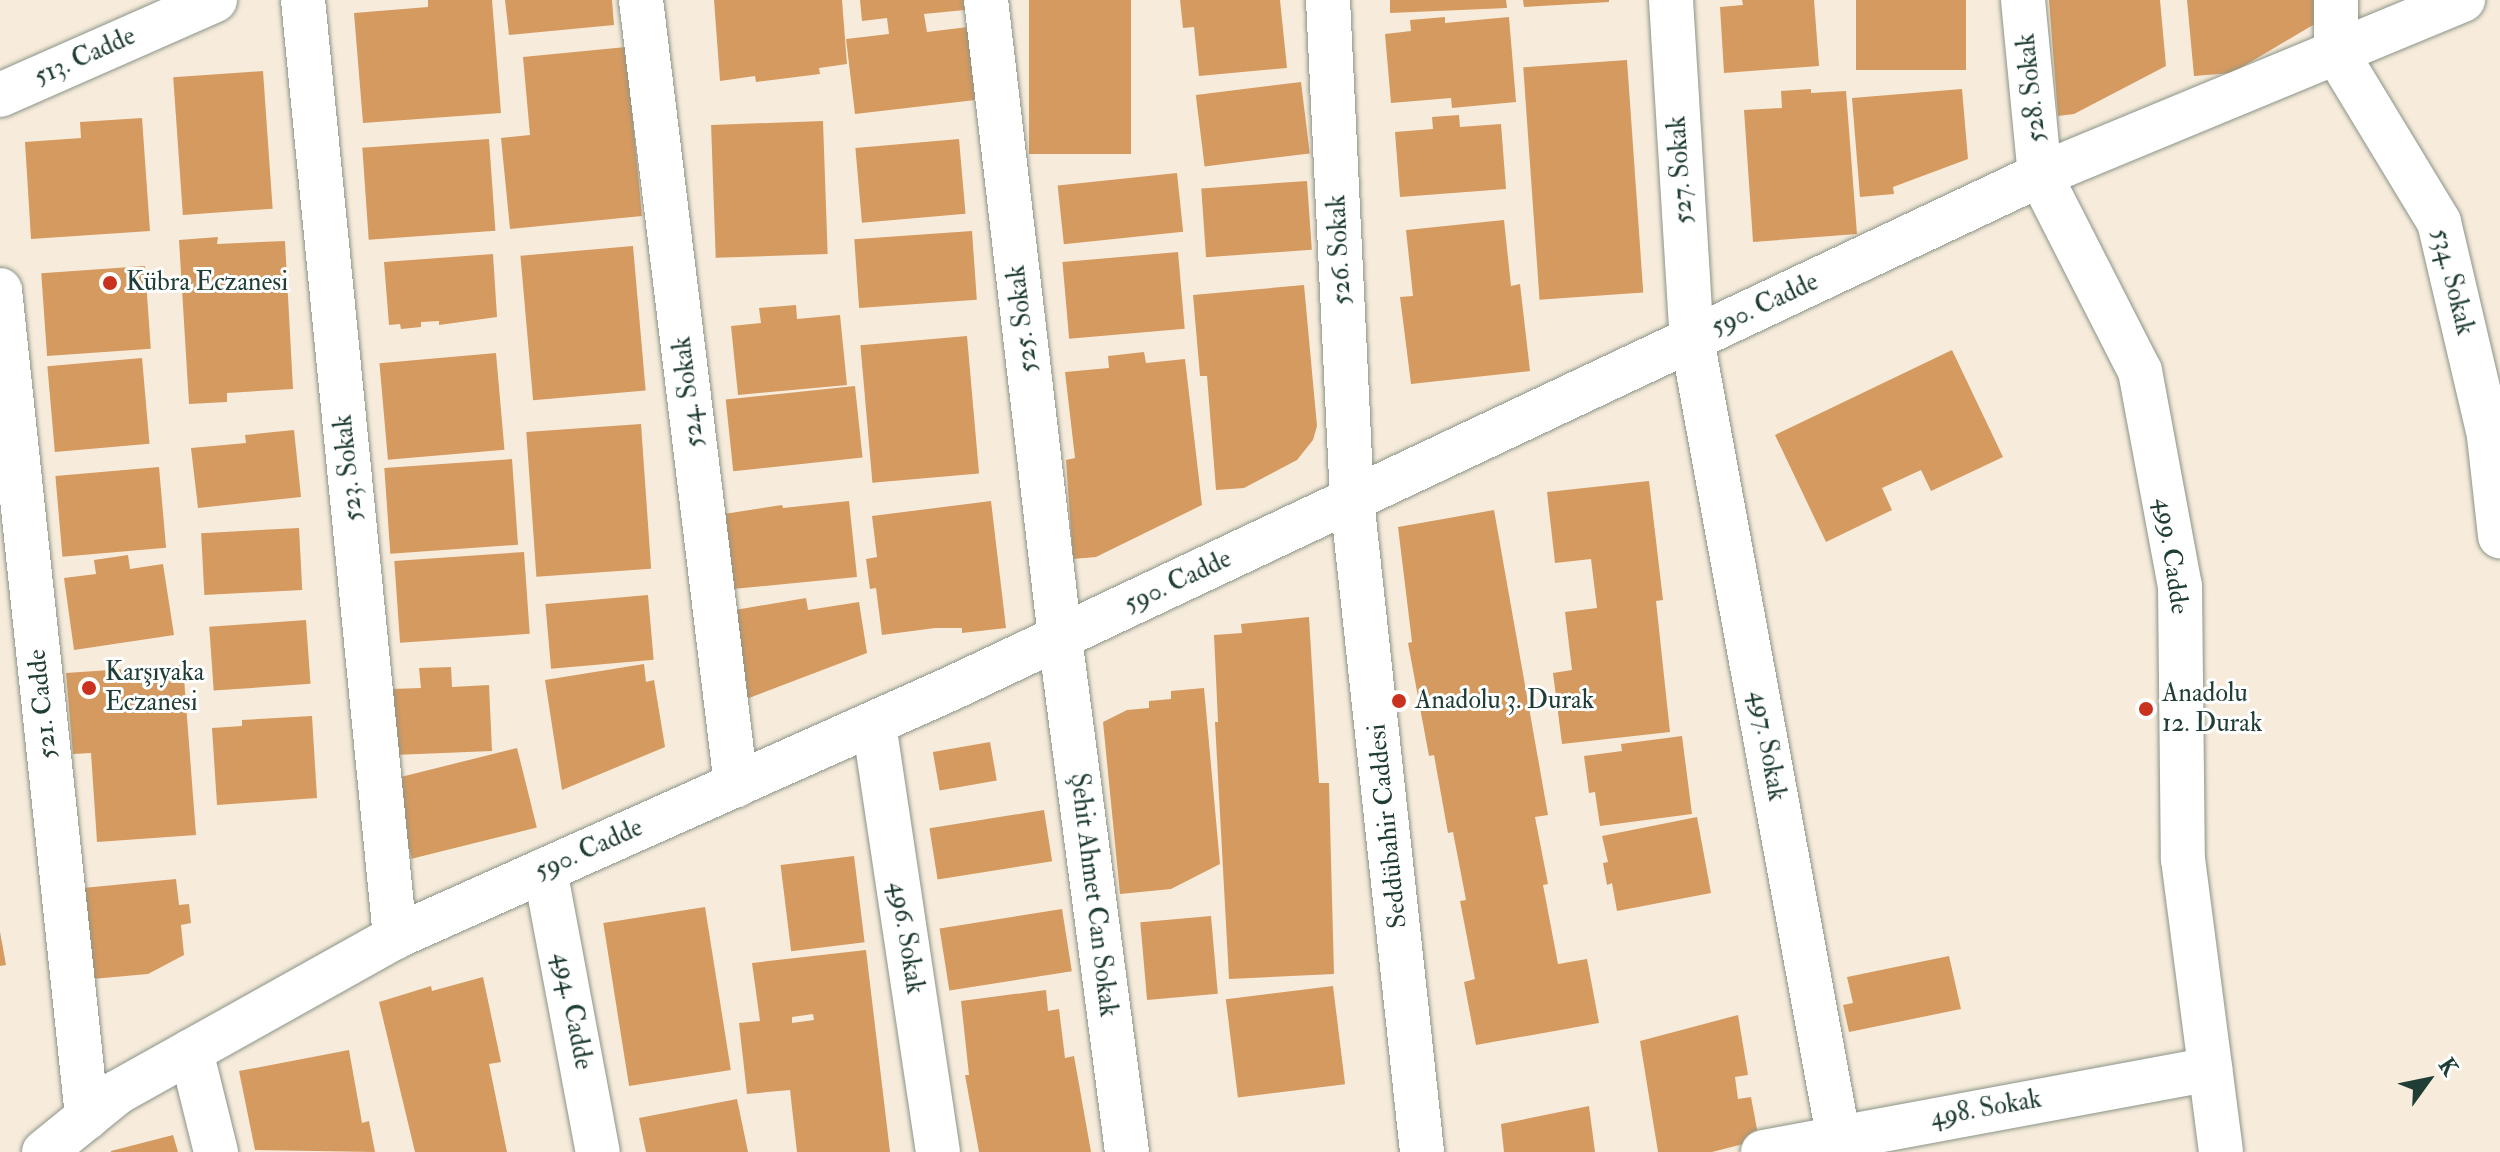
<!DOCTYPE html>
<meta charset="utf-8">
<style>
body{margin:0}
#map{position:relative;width:2500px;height:1152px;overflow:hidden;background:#f7ecdb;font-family:"IM FELL Double Pica",serif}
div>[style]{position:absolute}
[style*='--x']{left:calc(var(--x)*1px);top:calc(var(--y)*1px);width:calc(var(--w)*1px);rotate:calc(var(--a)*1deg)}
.building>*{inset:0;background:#d59a60;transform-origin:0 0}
.roads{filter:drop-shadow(0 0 2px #8b9488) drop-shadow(0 0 2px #8b9488)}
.minor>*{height:44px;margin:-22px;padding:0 22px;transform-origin:22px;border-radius:22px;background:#fff}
.tertiary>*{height:44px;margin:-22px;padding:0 22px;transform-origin:22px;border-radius:22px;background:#fff}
.dots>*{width:22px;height:22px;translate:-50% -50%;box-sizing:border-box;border:4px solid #fff;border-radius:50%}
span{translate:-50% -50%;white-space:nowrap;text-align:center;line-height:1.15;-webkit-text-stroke:6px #fff;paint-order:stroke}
.street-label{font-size:26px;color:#1f3d34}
.poi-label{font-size:26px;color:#1f3d34}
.left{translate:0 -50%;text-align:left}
.north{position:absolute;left:2388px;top:1040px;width:80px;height:80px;-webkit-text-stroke:6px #fff;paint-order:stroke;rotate:57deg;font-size:22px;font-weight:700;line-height:32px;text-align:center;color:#1f3d34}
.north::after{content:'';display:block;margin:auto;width:28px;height:36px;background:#1f3d34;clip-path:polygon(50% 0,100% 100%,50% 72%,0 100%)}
</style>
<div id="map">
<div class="building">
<div style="clip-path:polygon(428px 0,492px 0,501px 113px,363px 123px,354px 13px,428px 7px)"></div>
<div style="clip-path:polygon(505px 0,612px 0,614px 25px,509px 35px)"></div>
<div style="clip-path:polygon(714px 0,842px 0,847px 64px,819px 68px,820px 74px,756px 82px,755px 76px,720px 81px)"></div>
<div style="clip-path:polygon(860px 0,964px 0,965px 10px,924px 14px,927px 32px,976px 26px,984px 99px,855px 114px,846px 39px,889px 34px,887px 18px,862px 21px)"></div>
<div style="left:1029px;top:0;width:102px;height:154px"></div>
<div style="clip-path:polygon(1180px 0,1280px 0,1287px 68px,1199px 76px,1194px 27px,1183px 28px)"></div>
<div style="clip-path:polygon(1390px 0,1506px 0,1507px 8px,1390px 13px)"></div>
<div style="clip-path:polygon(1523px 0,1609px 0,1609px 2px,1524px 7px)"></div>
<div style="clip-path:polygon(1742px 0,1814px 0,1819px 66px,1724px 73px,1720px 7px,1743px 5px)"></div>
<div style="left:1856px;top:0;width:110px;height:70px"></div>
<div style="clip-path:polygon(2049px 0,2160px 0,2166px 66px,2074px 114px,2058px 116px)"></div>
<div style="clip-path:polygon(2187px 0,2333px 0,2335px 12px,2232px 73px,2194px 76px)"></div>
<div style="clip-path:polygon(1445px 17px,1445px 23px,1509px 17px,1516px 102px,1452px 108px,1451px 98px,1391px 103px,1385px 34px,1411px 31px,1410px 20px)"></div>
<div style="clip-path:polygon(626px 47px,642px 216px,510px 229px,501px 138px,530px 135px,523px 57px)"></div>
<div style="left:1627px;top:60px;width:233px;height:104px;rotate:86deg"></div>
<div style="left:263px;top:71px;width:138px;height:90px;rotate:86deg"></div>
<div style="left:1301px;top:82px;width:72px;height:106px;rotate:83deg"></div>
<div style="clip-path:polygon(1811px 89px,1811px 93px,1846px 91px,1857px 234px,1753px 242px,1744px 110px,1782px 108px,1781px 91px)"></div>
<div style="clip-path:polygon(1962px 89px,1968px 159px,1893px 187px,1894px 194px,1860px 197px,1852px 98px)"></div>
<div style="clip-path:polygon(1459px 115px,1460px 127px,1501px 124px,1506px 189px,1400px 197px,1395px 132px,1433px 129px,1432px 117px)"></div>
<div style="clip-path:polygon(142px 118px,150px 231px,31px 239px,25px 142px,81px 138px,80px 122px)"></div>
<div style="left:823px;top:121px;width:133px;height:112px;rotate:88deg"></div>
<div style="left:489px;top:139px;width:92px;height:127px;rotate:86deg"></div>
<div style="left:959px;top:139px;width:75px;height:104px;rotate:85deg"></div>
<div style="left:1177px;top:173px;width:59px;height:120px;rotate:84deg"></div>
<div style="left:1307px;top:181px;width:69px;height:106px;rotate:86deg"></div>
<div style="clip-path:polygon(1504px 220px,1511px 286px,1520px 284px,1530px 371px,1411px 384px,1400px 297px,1413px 296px,1406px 230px)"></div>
<div style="left:972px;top:231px;width:69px;height:118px;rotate:86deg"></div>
<div style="clip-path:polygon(218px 237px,217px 244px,285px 241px,293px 389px,227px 393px,227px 402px,189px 404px,179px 240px)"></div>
<div style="left:633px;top:246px;width:145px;height:113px;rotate:85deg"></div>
<div style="left:1178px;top:252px;width:77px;height:116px;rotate:85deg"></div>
<div style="clip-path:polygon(493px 254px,497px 317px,439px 325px,439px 321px,421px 322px,421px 327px,401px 329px,400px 324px,389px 325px,384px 262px)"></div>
<div style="left:145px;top:266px;width:83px;height:104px;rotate:86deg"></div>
<div style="clip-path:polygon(1304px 285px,1317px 426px,1313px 440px,1297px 460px,1244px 488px,1216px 490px,1207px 376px,1200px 376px,1193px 295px)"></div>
<div style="clip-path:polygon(796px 305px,797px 319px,840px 315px,847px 385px,738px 395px,731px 326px,761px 323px,759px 308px)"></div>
<div style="left:967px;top:336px;width:138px;height:107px;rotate:85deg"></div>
<div style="clip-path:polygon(1952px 350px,2003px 457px,1931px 491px,1921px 470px,1882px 488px,1892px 510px,1826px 542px,1775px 435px)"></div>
<div style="clip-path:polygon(1144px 352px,1146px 363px,1185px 359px,1202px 505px,1096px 557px,1073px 559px,1066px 460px,1075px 458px,1065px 372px,1109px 368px,1108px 356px)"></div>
<div style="left:496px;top:353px;width:97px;height:117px;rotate:85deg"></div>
<div style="left:142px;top:358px;width:86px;height:95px;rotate:85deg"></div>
<div style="left:855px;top:386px;width:72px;height:130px;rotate:84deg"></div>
<div style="left:641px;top:424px;width:145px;height:115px;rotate:86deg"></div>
<div style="clip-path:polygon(294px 430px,301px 497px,198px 508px,191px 448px,246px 443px,245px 435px)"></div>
<div style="left:512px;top:459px;width:86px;height:128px;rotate:86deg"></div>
<div style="left:159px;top:467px;width:81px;height:104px;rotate:85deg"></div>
<div style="clip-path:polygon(1649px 481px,1663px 600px,1656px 601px,1670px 732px,1562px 744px,1553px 673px,1572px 670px,1565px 612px,1597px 608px,1591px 559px,1555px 563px,1547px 492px)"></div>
<div style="clip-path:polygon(849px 501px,857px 577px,733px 589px,724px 514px,782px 505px,783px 508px)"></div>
<div style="clip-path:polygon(991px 501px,1006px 628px,962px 633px,962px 628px,935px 628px,882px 635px,876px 588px,870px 589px,866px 559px,877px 557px,872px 516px)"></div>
<div style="clip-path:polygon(1494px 510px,1548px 815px,1535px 817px,1548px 884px,1543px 885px,1558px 964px,1587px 959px,1599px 1023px,1476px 1045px,1464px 982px,1475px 979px,1460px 901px,1466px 900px,1453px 832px,1448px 833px,1434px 755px,1429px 756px,1408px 643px,1412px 642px,1398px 527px)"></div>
<div style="left:299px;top:528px;width:62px;height:98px;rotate:87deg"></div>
<div style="left:524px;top:552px;width:82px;height:130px;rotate:86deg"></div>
<div style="clip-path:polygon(128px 555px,130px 569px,163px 564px,174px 635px,74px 650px,64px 578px,96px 574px,94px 560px)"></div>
<div style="left:648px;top:595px;width:65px;height:103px;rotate:85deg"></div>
<div style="clip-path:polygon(806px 598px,808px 610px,859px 602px,867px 653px,744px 700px,735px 610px)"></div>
<div style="clip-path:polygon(1309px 617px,1319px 783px,1329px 783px,1334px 974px,1229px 979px,1215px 722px,1218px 722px,1214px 635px,1242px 633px,1241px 624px)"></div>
<div style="left:306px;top:620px;width:64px;height:97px;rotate:86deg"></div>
<div style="clip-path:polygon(644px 664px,646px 682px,654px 680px,665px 747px,562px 790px,545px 680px)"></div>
<div style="clip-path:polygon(183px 665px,196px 835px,97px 842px,91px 753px,73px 754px,66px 673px)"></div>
<div style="clip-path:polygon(451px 667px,452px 687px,489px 685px,492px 751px,394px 755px,391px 689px,421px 688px,419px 668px)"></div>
<div style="clip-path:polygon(1204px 688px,1220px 864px,1171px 889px,1120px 894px,1103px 722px,1127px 710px,1149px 708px,1149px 701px,1171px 699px,1171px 691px)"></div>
<div style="clip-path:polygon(312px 716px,317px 798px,217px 805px,212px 728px,242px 726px,242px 720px)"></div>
<div style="clip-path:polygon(1682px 736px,1692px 814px,1600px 826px,1595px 792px,1589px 793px,1584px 756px,1622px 751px,1621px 744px)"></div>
<div style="left:990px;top:742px;width:39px;height:58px;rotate:80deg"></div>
<div style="left:517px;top:748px;width:82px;height:129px;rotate:76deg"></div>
<div style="left:1044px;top:810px;width:52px;height:116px;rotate:81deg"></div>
<div style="clip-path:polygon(1697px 817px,1711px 893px,1617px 911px,1612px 883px,1607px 885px,1603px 863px,1608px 862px,1602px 836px)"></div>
<div style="left:854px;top:856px;width:87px;height:74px;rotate:83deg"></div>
<div style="clip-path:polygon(176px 879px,179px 905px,189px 904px,191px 923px,181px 925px,184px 955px,148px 974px,92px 979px,83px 888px)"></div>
<div style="left:705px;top:907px;width:165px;height:103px;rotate:81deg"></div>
<div style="left:1062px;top:909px;width:63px;height:124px;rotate:81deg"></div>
<div style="left:1211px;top:916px;width:78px;height:71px;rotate:85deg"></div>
<div style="clip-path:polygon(0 932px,6px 965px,0 966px)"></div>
<div style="clip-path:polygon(evenodd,866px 950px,890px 1152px,797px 1152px,790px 1090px,747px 1094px,739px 1023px,760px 1021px,752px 963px,866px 950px,813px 1014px,814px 1020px,792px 1023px,792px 1017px,813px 1014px)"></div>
<div style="clip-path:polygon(1949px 956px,1961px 1009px,1849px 1032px,1843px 1005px,1853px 1003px,1847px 977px)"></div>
<div style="clip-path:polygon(483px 977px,501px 1062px,489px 1064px,507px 1152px,415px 1152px,379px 1002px,431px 986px,432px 991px)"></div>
<div style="left:1333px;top:986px;width:99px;height:108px;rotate:83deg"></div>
<div style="clip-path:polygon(1046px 990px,1048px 1011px,1059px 1009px,1065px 1058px,1074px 1056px,1091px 1152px,979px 1152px,965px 1075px,969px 1075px,961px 1001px)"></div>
<div style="clip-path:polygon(1738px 1015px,1748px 1075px,1735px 1077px,1738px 1099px,1751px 1097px,1759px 1140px,1712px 1152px,1658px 1152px,1640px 1041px)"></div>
<div style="clip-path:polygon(349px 1050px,362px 1123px,369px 1121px,375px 1152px,255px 1150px,239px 1071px)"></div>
<div style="clip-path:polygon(737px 1099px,748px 1152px,646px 1152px,639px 1118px)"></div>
<div style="clip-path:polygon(1589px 1106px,1595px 1152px,1504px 1152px,1501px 1124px)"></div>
<div style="clip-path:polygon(173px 1135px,178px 1152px,111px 1152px,111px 1151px)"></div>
</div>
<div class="roads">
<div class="minor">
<div style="--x:303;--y:0;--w:942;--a:84.39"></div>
<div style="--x:641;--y:0;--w:791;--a:83.1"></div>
<div style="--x:986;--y:0;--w:642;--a:83.38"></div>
<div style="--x:1060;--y:638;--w:518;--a:82.57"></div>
<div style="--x:1328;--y:0;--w:501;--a:87.25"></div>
<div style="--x:1671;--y:0;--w:340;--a:86.5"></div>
<div style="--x:1692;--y:339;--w:827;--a:79.61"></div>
<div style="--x:2023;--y:0;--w:176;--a:84.5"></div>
<div style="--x:2040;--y:175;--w:220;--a:63"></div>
<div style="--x:2140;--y:371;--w:219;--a:79.5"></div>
<div style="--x:2180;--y:586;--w:273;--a:89.4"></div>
<div style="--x:2183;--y:859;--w:295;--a:82.6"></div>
<div style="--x:2336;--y:0;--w:52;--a:90"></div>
<div style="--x:2336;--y:52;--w:199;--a:58.8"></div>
<div style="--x:2439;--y:222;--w:220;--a:76.8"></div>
<div style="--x:2489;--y:436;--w:101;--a:83.7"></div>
<div style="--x:0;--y:290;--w:832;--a:83.99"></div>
<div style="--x:874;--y:724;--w:433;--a:81.5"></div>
<div style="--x:545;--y:870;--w:287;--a:79.4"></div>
<div style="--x:191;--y:1051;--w:104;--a:76.1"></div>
<div style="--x:44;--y:1152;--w:95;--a:-39"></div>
<div style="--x:118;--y:1092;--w:317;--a:-29.2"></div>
<div style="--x:395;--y:937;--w:608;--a:-24.08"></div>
<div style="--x:950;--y:689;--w:1205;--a:-25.25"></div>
<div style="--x:2040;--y:175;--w:458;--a:-22.5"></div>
<div style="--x:1763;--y:1152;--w:455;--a:-10.5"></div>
</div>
<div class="tertiary">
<div style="--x:0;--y:95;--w:235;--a:-23.8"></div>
<div style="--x:1352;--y:500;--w:656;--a:83.87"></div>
</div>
</div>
<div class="dots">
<div style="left:110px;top:283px;background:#c8321e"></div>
<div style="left:89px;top:688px;background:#c8321e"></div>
<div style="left:1399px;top:701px;background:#c8321e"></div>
<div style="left:2146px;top:709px;background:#c8321e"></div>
</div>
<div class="street-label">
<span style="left:85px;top:57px;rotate:-24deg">513. Cadde</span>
<span style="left:2032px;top:88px;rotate:-96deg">528. Sokak</span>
<span style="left:1681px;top:170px;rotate:-94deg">527. Sokak</span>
<span style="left:1340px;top:250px;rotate:-93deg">526. Sokak</span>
<span style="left:2452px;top:282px;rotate:76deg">534. Sokak</span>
<span style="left:1765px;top:305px;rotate:-25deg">590. Cadde</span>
<span style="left:1023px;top:319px;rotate:-97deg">525. Sokak</span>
<span style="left:689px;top:392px;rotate:-97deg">524. Sokak</span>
<span style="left:349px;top:468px;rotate:-96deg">523. Sokak</span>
<span style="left:2171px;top:556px;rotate:82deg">499. Cadde</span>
<span style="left:1178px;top:582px;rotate:-25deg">590. Cadde</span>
<span style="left:43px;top:704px;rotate:-96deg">521. Cadde</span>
<span style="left:1767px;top:746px;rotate:80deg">497. Sokak</span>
<span style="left:1388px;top:826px;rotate:-96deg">Seddübahir Caddesi</span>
<span style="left:589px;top:850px;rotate:-24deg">590. Cadde</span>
<span style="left:1093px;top:895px;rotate:83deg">Şehit Ahmet Can Sokak</span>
<span style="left:906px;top:938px;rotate:81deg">496. Sokak</span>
<span style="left:572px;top:1011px;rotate:79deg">494. Cadde</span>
<span style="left:1986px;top:1109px;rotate:-10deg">498. Sokak</span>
</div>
<div class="poi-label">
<span class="left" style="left:126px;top:283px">Kübra Eczanesi</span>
<span class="left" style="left:105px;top:688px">Karşıyaka<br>Eczanesi</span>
<span class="left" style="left:2162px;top:709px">Anadolu<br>12. Durak</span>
<span class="left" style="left:1415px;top:701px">Anadolu 3. Durak</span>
</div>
<div class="north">K</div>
</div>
